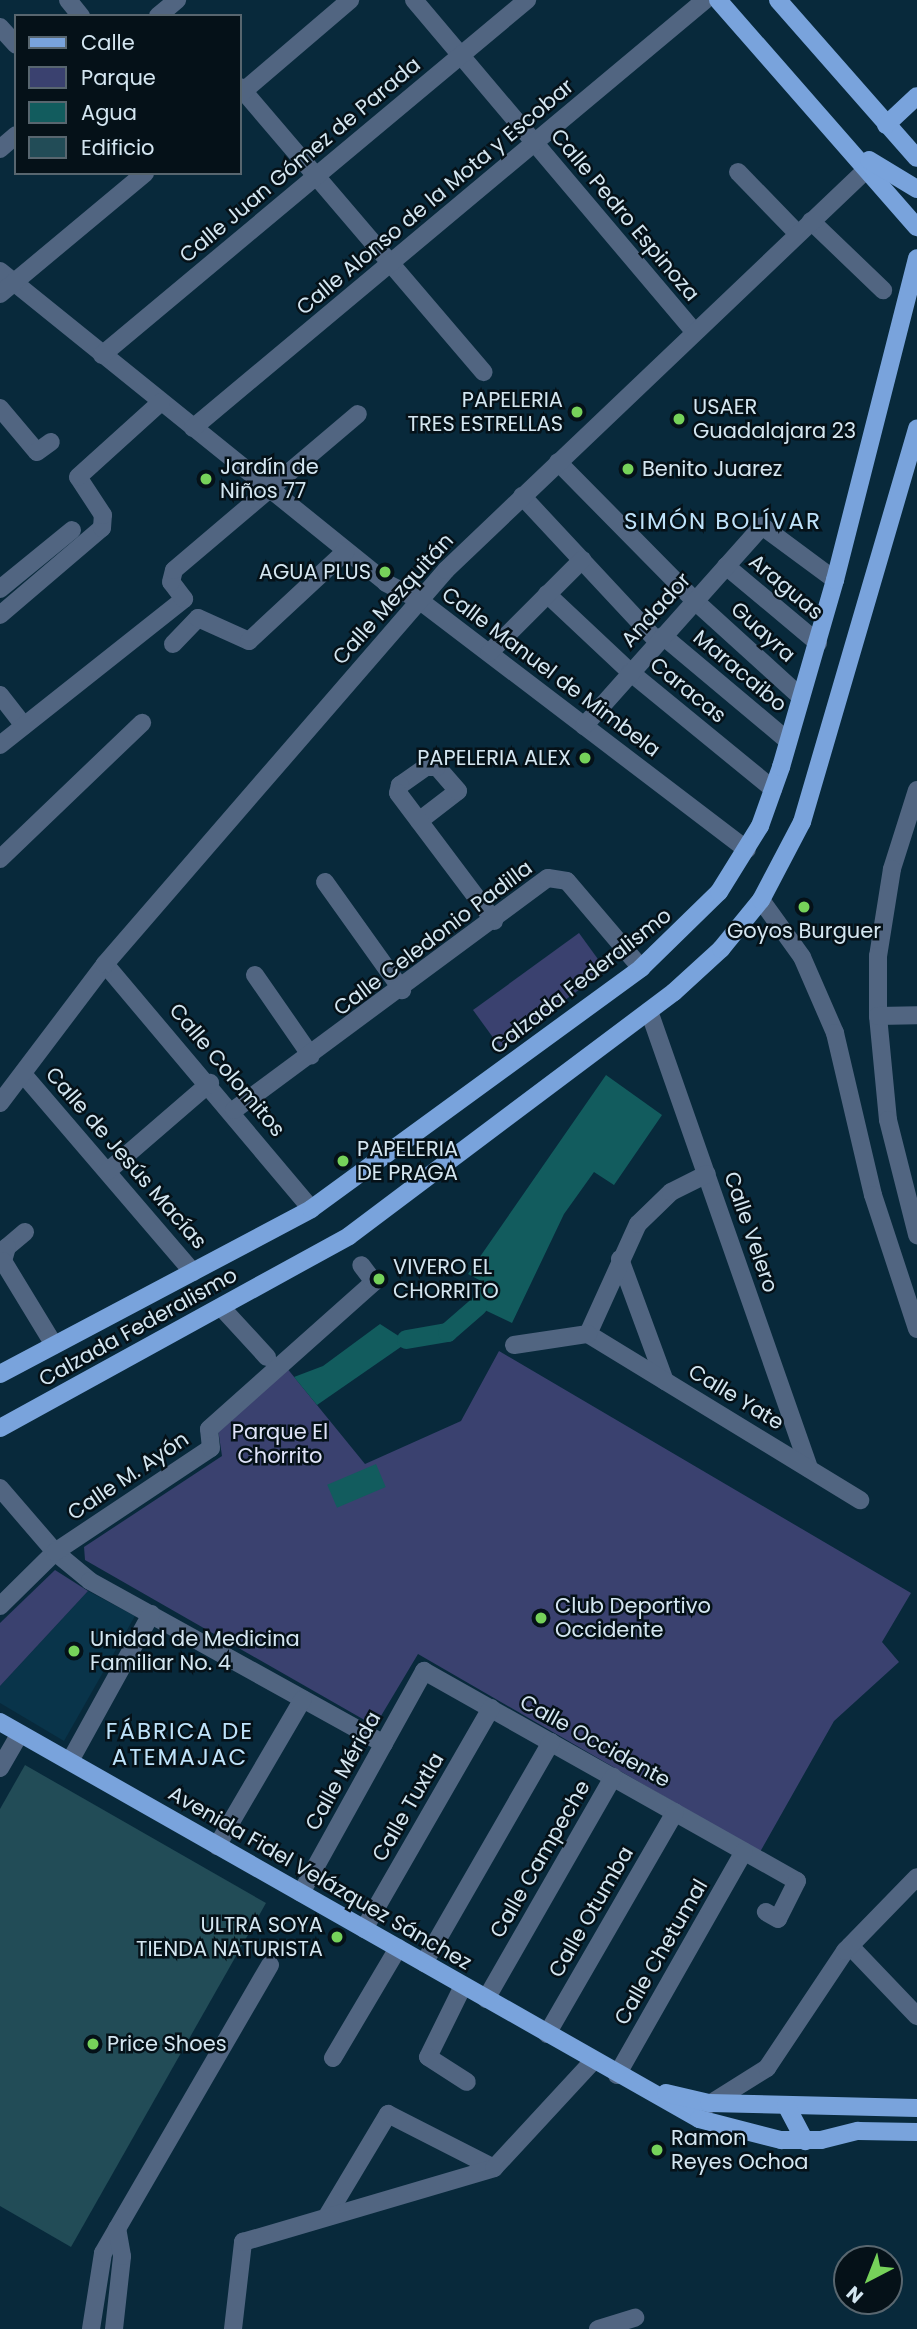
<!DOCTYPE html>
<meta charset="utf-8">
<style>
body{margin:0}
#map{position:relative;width:917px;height:2329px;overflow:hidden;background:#08293b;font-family:Poppins,sans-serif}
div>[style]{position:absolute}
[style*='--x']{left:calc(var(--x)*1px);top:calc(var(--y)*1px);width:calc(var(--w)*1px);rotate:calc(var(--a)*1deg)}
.built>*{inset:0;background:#09344a}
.green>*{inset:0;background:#3a416f;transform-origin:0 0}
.water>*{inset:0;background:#125c5e;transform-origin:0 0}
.canal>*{height:19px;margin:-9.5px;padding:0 9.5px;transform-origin:9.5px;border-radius:9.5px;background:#125c5e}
.building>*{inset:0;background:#224c57}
.minor>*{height:18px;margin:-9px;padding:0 9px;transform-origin:9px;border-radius:9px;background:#516581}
.major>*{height:18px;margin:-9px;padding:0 9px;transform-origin:9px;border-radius:9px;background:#79a3dc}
.dots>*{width:19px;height:19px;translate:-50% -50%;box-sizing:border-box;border:4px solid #051118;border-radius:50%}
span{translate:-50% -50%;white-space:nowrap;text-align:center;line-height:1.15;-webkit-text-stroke:5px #051118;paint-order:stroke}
.street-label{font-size:21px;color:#d4e6f1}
.poi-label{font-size:21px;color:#d4e6f1}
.right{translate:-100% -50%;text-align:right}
.left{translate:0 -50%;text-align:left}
.park-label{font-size:21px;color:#dfe3f8}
.neighbourhood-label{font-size:23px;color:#bfe3fb;letter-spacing:2px}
.legend{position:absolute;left:14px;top:14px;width:228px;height:161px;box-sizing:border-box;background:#051118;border:2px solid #58666f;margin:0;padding:9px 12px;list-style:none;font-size:21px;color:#d4e6f1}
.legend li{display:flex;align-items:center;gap:14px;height:35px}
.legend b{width:35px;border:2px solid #58666f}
.north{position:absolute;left:833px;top:2245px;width:70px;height:70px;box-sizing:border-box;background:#051118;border:2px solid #58666f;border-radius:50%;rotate:222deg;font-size:19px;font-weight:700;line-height:28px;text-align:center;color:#d4e6f1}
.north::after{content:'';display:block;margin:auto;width:24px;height:32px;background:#76d25a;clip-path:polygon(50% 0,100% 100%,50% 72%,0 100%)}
</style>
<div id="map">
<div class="built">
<div style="clip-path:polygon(88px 1591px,135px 1616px,64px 1741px,0 1703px,0 1686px)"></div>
</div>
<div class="green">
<div style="left:579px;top:933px;width:46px;height:131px;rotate:54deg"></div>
<div style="clip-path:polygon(499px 1351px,911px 1593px,882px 1642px,899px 1662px,834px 1721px,760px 1852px,418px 1654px,375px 1726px,85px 1560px,84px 1547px,222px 1456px,218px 1429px,286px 1367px,365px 1464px,461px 1421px)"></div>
<div style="clip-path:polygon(55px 1570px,88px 1591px,0 1686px,0 1623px)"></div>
</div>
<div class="water">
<div style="clip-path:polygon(606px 1075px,662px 1115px,614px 1185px,594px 1172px,564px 1214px,512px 1323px,470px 1303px,481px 1281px,468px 1274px)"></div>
<div style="clip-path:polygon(380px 1324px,408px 1342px,317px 1405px,294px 1377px,323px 1366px)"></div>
<div style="left:376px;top:1464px;width:25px;height:53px;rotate:67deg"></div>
</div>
<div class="canal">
<div style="--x:406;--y:1339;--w:42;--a:-9.7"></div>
<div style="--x:447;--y:1332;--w:40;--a:-41"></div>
</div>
<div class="building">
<div style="clip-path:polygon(25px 1765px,266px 1903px,71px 2247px,0 2206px,0 1809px)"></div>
</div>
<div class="minor">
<div style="--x:68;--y:0;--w:21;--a:51"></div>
<div style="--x:414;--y:0;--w:434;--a:49.8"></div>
<div style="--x:158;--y:16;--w:25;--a:-40"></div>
<div style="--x:0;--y:27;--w:24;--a:48"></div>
<div style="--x:240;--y:87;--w:375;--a:49.5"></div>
<div style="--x:240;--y:94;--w:145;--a:-40.5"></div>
<div style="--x:0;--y:149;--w:21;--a:-41"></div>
<div style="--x:738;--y:172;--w:86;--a:45.9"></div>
<div style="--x:811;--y:221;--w:100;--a:43.8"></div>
<div style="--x:0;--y:271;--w:496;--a:38.9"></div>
<div style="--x:386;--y:583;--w:37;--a:27"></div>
<div style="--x:419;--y:600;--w:412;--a:37.3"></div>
<div style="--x:0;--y:294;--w:189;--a:-39.8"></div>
<div style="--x:102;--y:355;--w:554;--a:-39.87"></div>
<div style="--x:0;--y:408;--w:57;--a:49.9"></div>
<div style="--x:37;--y:452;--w:17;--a:-36"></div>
<div style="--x:193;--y:428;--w:667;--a:-39.89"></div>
<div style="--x:558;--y:462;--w:195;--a:45.4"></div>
<div style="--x:695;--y:601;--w:143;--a:42.2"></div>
<div style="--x:522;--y:496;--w:200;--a:47"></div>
<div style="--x:726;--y:566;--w:120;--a:39.9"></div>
<div style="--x:0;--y:589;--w:93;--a:-39.3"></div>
<div style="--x:547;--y:594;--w:114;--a:43.2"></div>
<div style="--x:630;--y:672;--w:185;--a:39.3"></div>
<div style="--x:0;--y:615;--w:134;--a:-40.5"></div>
<div style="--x:102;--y:528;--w:13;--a:-86"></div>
<div style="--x:103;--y:515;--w:45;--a:-123.3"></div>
<div style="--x:78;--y:477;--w:112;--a:-42.1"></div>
<div style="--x:663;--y:636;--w:163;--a:40"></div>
<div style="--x:173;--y:644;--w:36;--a:-46"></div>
<div style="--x:198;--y:618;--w:56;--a:24.3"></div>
<div style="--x:249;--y:641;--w:132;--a:-42.9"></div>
<div style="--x:489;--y:653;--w:132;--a:-45"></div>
<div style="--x:0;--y:695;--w:39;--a:52"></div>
<div style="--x:584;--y:726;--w:268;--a:-48.3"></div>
<div style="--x:762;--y:526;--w:91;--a:36.5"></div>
<div style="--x:0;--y:745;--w:235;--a:-38.4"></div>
<div style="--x:184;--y:599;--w:21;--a:-127"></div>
<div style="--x:171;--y:582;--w:12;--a:-76"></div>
<div style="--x:174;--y:570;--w:241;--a:-40.3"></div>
<div style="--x:917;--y:790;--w:83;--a:107.6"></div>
<div style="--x:892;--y:869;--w:88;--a:99.1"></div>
<div style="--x:878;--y:956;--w:60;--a:90"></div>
<div style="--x:878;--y:1016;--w:104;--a:84.5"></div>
<div style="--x:888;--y:1120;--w:119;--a:75.8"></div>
<div style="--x:419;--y:821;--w:49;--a:-37.6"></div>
<div style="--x:458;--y:791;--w:32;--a:-131"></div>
<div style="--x:437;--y:767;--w:11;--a:180"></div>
<div style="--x:426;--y:767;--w:32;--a:145"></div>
<div style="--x:400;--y:785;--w:8;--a:104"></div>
<div style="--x:398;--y:793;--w:160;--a:53.1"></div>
<div style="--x:0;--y:859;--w:197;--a:-43.8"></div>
<div style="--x:325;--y:882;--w:133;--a:54.5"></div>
<div style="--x:761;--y:900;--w:70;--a:54.3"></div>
<div style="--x:802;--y:957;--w:83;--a:66.5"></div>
<div style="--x:835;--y:1033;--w:166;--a:76.8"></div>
<div style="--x:873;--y:1195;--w:141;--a:71.8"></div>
<div style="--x:105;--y:964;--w:320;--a:49.9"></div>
<div style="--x:255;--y:975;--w:98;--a:55.3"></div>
<div style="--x:649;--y:1011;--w:485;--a:70.7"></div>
<div style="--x:878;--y:1016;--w:39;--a:-1"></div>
<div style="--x:23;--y:1074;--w:261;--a:49.4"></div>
<div style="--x:0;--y:1103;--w:174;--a:-52.9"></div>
<div style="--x:105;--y:964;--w:521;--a:-49.12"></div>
<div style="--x:446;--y:570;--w:581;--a:-43.61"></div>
<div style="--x:234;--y:1110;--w:390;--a:-36.5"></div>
<div style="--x:548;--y:878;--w:19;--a:9"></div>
<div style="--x:567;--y:881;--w:114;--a:49.6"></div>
<div style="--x:108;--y:1171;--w:135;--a:-40.8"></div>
<div style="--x:25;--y:1232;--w:23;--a:140"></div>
<div style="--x:7;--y:1247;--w:15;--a:106"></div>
<div style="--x:3;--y:1261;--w:98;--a:58.7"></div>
<div style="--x:620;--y:1259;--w:130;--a:69.8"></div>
<div style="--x:221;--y:1307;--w:68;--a:47.4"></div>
<div style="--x:588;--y:1334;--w:319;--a:31.4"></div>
<div style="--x:588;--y:1334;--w:121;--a:-65.6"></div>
<div style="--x:638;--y:1224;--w:46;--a:-44.1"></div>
<div style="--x:671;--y:1192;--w:40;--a:-26.6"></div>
<div style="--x:514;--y:1345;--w:75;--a:-8.5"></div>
<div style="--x:0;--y:1488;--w:84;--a:49.3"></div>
<div style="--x:55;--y:1552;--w:45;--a:39.6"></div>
<div style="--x:90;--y:1581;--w:336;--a:29"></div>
<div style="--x:0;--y:1606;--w:77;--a:-44.5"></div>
<div style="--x:55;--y:1552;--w:187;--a:-33.7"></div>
<div style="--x:211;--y:1448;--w:19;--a:-96"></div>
<div style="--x:209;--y:1429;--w:221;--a:-41.7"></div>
<div style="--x:374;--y:1282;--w:21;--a:-127"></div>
<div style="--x:70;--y:1761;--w:168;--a:-61.1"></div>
<div style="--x:0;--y:1768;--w:39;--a:-60"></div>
<div style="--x:217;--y:1846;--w:170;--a:-59.7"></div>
<div style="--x:301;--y:1893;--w:254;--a:-61"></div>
<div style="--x:424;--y:1671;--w:428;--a:29.4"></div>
<div style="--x:797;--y:1881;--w:42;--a:116.6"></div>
<div style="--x:778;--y:1919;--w:14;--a:-150"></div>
<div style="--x:364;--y:1929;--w:255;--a:-60.1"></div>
<div style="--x:850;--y:1946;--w:97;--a:46.3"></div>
<div style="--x:424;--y:1963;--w:255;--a:-60.1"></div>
<div style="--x:463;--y:1986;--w:79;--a:116.2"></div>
<div style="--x:428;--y:2057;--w:46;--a:32.7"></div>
<div style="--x:486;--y:1999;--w:256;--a:-60.2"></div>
<div style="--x:547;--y:2034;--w:256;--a:-60"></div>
<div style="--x:333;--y:2058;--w:128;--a:-59.4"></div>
<div style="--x:617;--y:2075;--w:257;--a:-60.4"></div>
<div style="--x:708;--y:2105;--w:70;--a:-32.1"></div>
<div style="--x:767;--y:2068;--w:141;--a:-56.3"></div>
<div style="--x:845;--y:1951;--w:103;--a:-45.8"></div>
<div style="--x:327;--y:2216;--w:119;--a:-59.1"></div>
<div style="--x:388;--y:2114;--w:119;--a:27"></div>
<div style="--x:91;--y:2329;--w:77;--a:-81"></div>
<div style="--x:103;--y:2253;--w:333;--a:-59.9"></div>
<div style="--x:114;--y:2329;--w:73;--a:-83.7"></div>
<div style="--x:122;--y:2256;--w:28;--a:-100"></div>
<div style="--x:233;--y:2329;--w:88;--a:-83.4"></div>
<div style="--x:243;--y:2242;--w:262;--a:-16.4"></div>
<div style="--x:494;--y:2168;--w:146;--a:-47.2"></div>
<div style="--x:598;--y:2329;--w:39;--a:-17"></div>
</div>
<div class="major">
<div style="--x:718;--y:0;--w:302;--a:48.8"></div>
<div style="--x:778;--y:0;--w:210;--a:48.7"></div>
<div style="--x:886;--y:125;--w:42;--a:-43.1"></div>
<div style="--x:869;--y:160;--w:56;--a:31.1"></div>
<div style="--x:0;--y:1374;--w:352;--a:-27.9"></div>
<div style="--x:311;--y:1209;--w:409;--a:-36.1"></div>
<div style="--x:641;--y:968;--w:109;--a:-44.3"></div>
<div style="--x:719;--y:892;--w:78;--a:-58.2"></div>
<div style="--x:760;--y:826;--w:63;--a:-70.4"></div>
<div style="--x:781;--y:767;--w:195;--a:-73.9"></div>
<div style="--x:835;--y:580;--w:332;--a:-75.7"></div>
<div style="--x:0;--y:1428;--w:398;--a:-28.8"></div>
<div style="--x:349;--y:1236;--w:406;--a:-36.9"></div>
<div style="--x:674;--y:992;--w:64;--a:-42.5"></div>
<div style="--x:721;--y:949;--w:63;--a:-50.8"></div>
<div style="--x:761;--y:900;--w:88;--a:-62.3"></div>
<div style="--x:802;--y:822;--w:410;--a:-73.7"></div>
<div style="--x:0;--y:1722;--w:804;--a:29.59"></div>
<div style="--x:699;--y:2119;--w:85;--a:14.4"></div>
<div style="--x:781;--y:2140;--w:40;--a:0"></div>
<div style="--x:821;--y:2140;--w:38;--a:-14"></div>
<div style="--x:858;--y:2131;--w:59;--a:1"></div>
<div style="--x:666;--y:2093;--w:44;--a:13.1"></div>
<div style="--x:709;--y:2103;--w:208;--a:1.4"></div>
<div style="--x:786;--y:2105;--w:41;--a:62.2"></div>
</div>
<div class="dots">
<div style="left:577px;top:412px;background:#76d25a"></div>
<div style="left:679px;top:419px;background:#76d25a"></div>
<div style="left:628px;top:469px;background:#76d25a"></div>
<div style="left:206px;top:479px;background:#76d25a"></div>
<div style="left:385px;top:572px;background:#76d25a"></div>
<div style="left:585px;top:758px;background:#76d25a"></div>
<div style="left:804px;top:907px;background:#76d25a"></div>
<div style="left:343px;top:1161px;background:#76d25a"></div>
<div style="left:379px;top:1279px;background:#76d25a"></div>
<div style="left:541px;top:1618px;background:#76d25a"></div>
<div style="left:74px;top:1651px;background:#76d25a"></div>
<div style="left:337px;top:1937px;background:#76d25a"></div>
<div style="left:93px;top:2044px;background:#76d25a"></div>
<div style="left:657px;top:2150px;background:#76d25a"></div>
</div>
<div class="street-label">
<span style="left:300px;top:160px;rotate:-40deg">Calle Juan Gómez de Parada</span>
<span style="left:435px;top:197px;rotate:-40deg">Calle Alonso de la Mota y Escobar</span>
<span style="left:625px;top:215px;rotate:50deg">Calle Pedro Espinoza</span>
<span style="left:786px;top:587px;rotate:40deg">Araguas</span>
<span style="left:393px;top:599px;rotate:-48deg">Calle Mezquitán</span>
<span style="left:656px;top:610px;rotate:-48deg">Andador</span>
<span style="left:763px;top:632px;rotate:42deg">Guayra</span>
<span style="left:740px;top:671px;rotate:40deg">Maracaibo</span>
<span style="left:551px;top:672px;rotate:37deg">Calle Manuel de Mimbela</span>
<span style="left:688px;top:690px;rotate:39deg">Caracas</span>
<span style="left:433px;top:938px;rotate:-37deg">Calle Celedonio Padilla</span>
<span style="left:581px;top:981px;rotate:-38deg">Calzada Federalismo</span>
<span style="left:227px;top:1070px;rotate:50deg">Calle Colomitos</span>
<span style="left:126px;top:1158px;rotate:49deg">Calle de Jesús Macías</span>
<span style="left:751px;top:1232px;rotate:71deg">Calle Velero</span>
<span style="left:138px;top:1327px;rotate:-29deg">Calzada Federalismo</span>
<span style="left:736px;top:1397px;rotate:31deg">Calle Yate</span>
<span style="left:128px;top:1476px;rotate:-34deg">Calle M. Ayón</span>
<span style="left:595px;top:1741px;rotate:29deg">Calle Occidente</span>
<span style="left:343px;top:1771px;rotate:-61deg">Calle Mérida</span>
<span style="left:408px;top:1807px;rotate:-60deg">Calle Tuxtla</span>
<span style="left:540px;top:1859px;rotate:-60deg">Calle Campeche</span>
<span style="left:320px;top:1878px;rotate:30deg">Avenida Fidel Velázquez Sánchez</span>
<span style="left:591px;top:1912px;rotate:-60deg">Calle Otumba</span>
<span style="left:661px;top:1952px;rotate:-60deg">Calle Chetumal</span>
</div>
<div class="poi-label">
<span class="right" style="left:563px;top:412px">PAPELERIA<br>TRES ESTRELLAS</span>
<span class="left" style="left:693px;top:419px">USAER<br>Guadalajara 23</span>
<span class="left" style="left:220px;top:479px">Jardín de<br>Niños 77</span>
<span class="left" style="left:642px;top:469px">Benito Juarez</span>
<span class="right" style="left:371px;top:572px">AGUA PLUS</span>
<span class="right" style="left:571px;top:758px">PAPELERIA ALEX</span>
<span style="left:804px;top:931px">Goyos Burguer</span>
<span class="left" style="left:357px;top:1161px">PAPELERIA<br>DE PRAGA</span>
<span class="left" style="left:393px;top:1279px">VIVERO EL<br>CHORRITO</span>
<span class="left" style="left:555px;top:1618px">Club Deportivo<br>Occidente</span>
<span class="left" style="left:90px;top:1651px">Unidad de Medicina<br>Familiar No. 4</span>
<span class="right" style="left:323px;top:1937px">ULTRA SOYA<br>TIENDA NATURISTA</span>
<span class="left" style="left:107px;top:2044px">Price Shoes</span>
<span class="left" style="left:671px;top:2150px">Ramon<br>Reyes Ochoa</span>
</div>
<div class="park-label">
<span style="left:280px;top:1444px">Parque El<br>Chorrito</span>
</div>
<div class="neighbourhood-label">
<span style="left:723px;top:521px">SIMÓN BOLÍVAR</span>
<span style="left:180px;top:1744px">FÁBRICA DE<br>ATEMAJAC</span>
</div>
<ul class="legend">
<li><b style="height:9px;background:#79a3dc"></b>Calle</li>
<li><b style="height:19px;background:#3a416f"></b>Parque</li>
<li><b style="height:19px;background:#125c5e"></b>Agua</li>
<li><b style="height:19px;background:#224c57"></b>Edificio</li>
</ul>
<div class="north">N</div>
</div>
